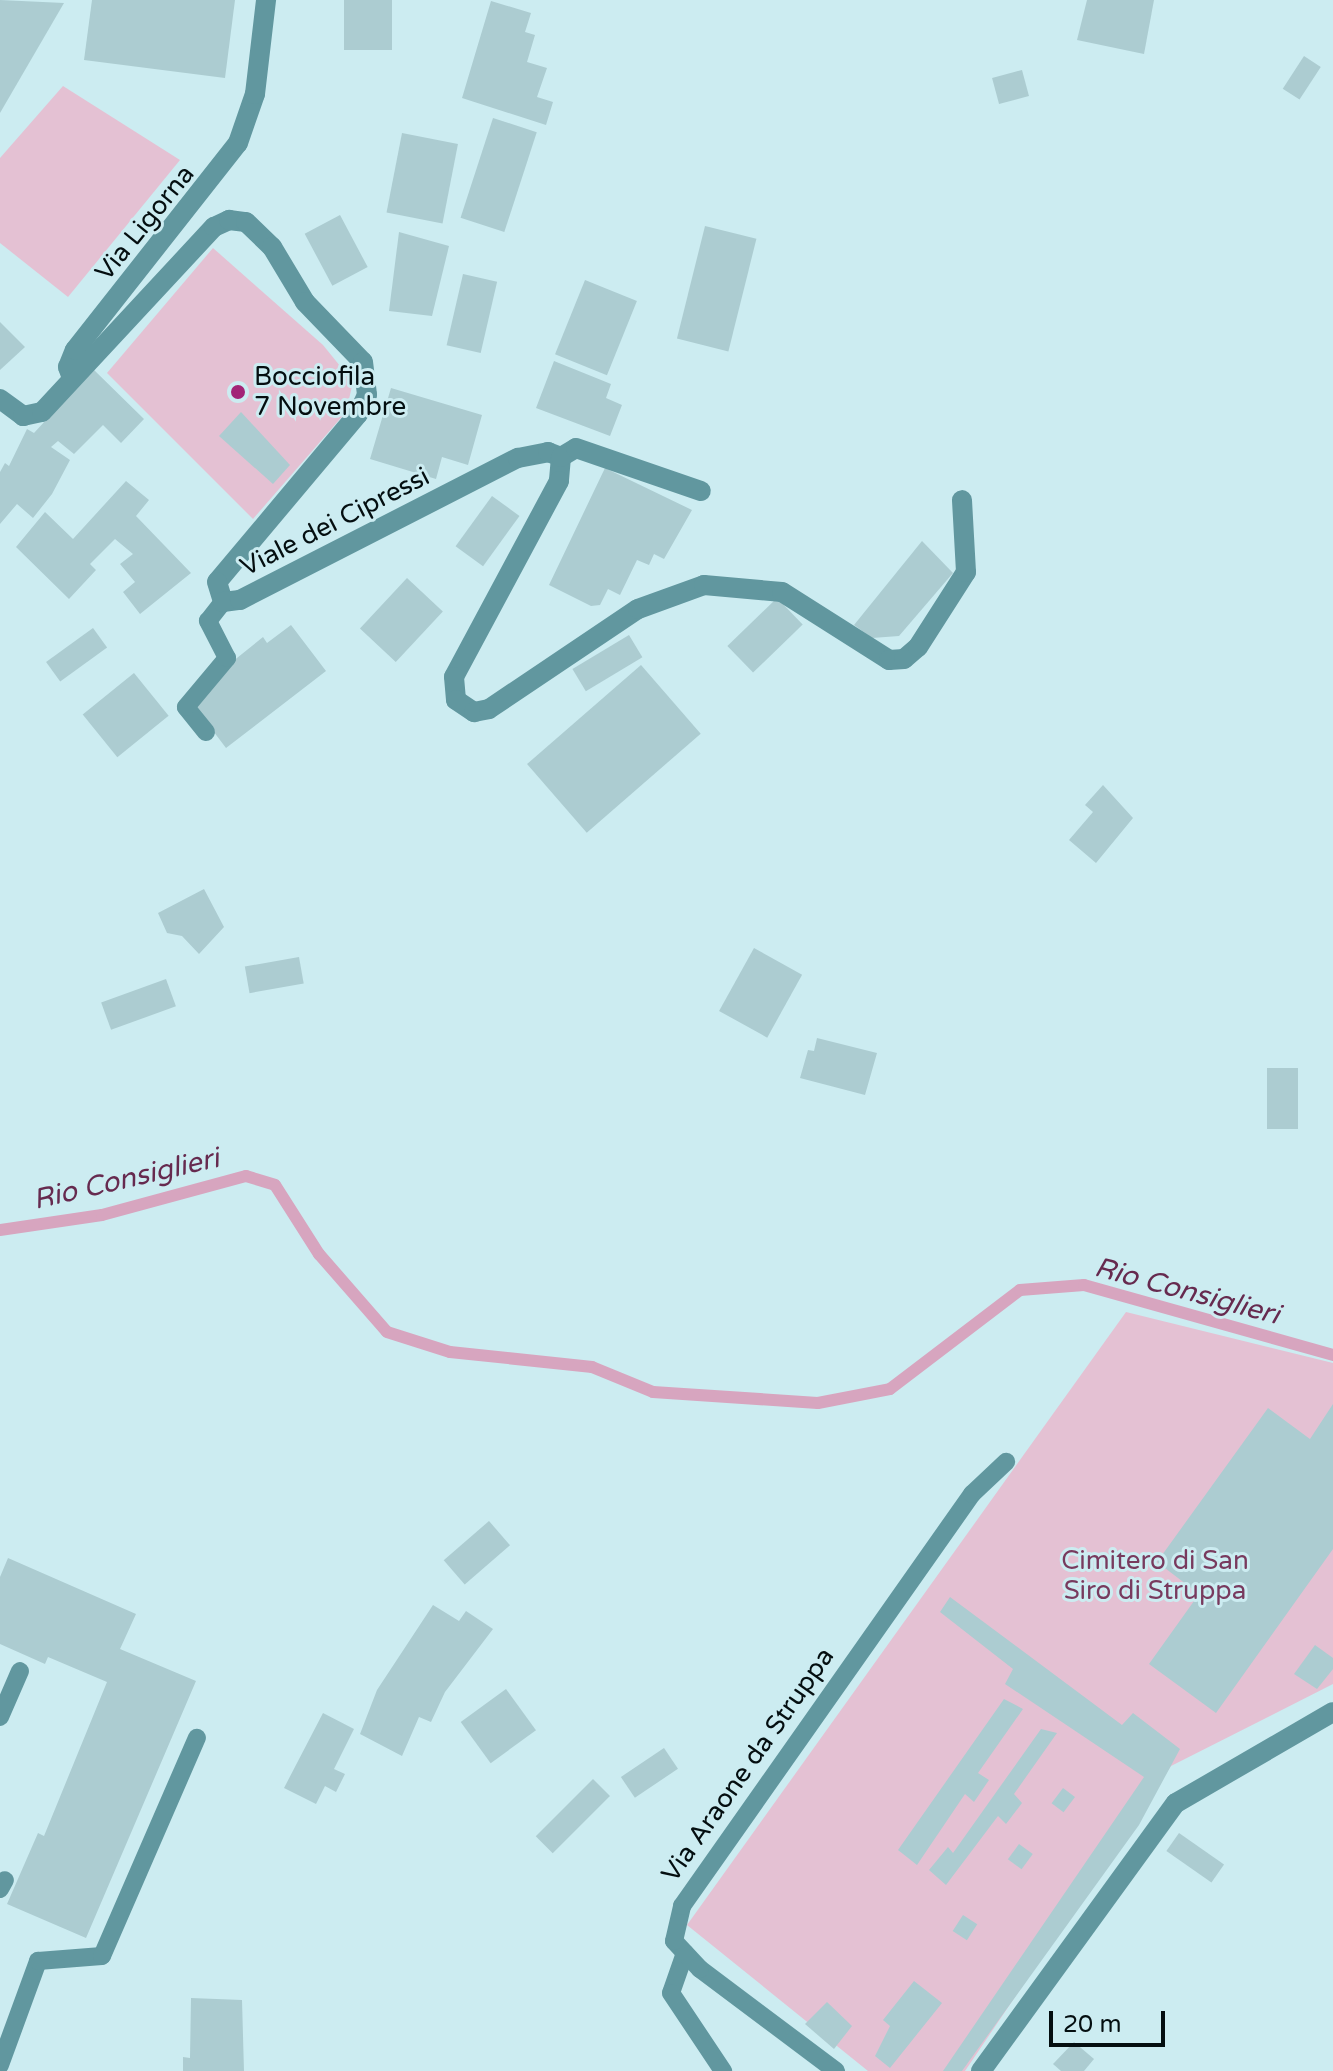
<!DOCTYPE html>
<style>
body{margin:0}
#map{position:relative;width:1333px;height:2071px;overflow:hidden;background:#ccecf1;font-family:"Varela Round",sans-serif}
div>[style]{position:absolute}
[style*='--x']{left:calc(var(--x)*1px);top:calc(var(--y)*1px);width:calc(var(--w)*1px);rotate:calc(var(--a)*1deg)}
.green>*{inset:0;background:#e4c1d3}
.stream>*{height:12px;margin:-6px;padding:0 6px;transform-origin:6px;border-radius:6px;background:#d7a5bf}
.building>*{inset:0;background:#acccd1;transform-origin:0 0}
.service>*{height:18px;margin:-9px;padding:0 9px;transform-origin:9px;border-radius:9px;background:#61979f}
.pedestrian>*{height:20px;margin:-10px;padding:0 10px;transform-origin:10px;border-radius:10px;background:#61979f}
.minor>*{height:20px;margin:-10px;padding:0 10px;transform-origin:10px;border-radius:10px;background:#61979f}
.dots>*{width:22px;height:22px;translate:-50% -50%;box-sizing:border-box;border:4px solid #ccecf1;border-radius:50%}
span{translate:-50% -50%;white-space:nowrap;text-align:center;line-height:1.15;-webkit-text-stroke:6px #ccecf1;paint-order:stroke}
.street-label{font-size:26px;color:#040e10}
.poi-label{font-size:26px;color:#040e10}
.left{translate:0 -50%;text-align:left}
.park-label{font-size:26px;color:#783a5e}
.water-label{font-size:28px;color:#662a4f;font-style:italic}
.scale{position:absolute;left:1049px;top:2011px;width:116px;height:36px;box-sizing:border-box;border:4px solid #040e10;border-top:0;padding-left:10px;font-size:24px;line-height:28px;white-space:nowrap;color:#040e10;-webkit-text-stroke:6px #ccecf1;paint-order:stroke}
</style>
<div id="map">
<div class="green">
<div style="clip-path:polygon(63px 86px,180px 160px,68px 297px,0 243px,0 158px)"></div>
<div style="clip-path:polygon(213px 248px,323px 345px,353px 382px,346px 412px,253px 519px,107px 373px)"></div>
<div style="clip-path:polygon(1126px 1312px,1333px 1363px,1333px 1684px,1171px 1766px,965px 2071px,868px 2071px,687px 1925px)"></div>
</div>
<div class="stream">
<div style="--x:0;--y:1230;--w:103;--a:-8.4"></div>
<div style="--x:102;--y:1215;--w:149;--a:-15.2"></div>
<div style="--x:246;--y:1176;--w:30;--a:17"></div>
<div style="--x:275;--y:1185;--w:82;--a:57.5"></div>
<div style="--x:319;--y:1254;--w:103;--a:48.9"></div>
<div style="--x:387;--y:1332;--w:66;--a:17.6"></div>
<div style="--x:450;--y:1352;--w:143;--a:6"></div>
<div style="--x:592;--y:1367;--w:66;--a:22.3"></div>
<div style="--x:653;--y:1392;--w:165;--a:3.8"></div>
<div style="--x:818;--y:1403;--w:73;--a:-11"></div>
<div style="--x:890;--y:1389;--w:163;--a:-37.3"></div>
<div style="--x:1020;--y:1290;--w:64;--a:-4.5"></div>
<div style="--x:1084;--y:1285;--w:259;--a:15.7"></div>
</div>
<div class="building">
<div style="clip-path:polygon(0 0,64px 3px,0 113px)"></div>
<div style="clip-path:polygon(92px 0,235px 0,225px 78px,84px 60px)"></div>
<div style="left:344px;top:0;width:48px;height:50px"></div>
<div style="clip-path:polygon(1087px 0,1154px 0,1144px 54px,1077px 40px)"></div>
<div style="clip-path:polygon(491px 1px,531px 13px,525px 32px,535px 35px,527px 62px,547px 68px,537px 97px,553px 102px,546px 125px,462px 98px)"></div>
<div style="left:1304px;top:56px;width:20px;height:39px;rotate:33deg"></div>
<div style="left:1022px;top:70px;width:27px;height:31px;rotate:75deg"></div>
<div style="left:493px;top:118px;width:46px;height:105px;rotate:18deg"></div>
<div style="left:402px;top:133px;width:57px;height:81px;rotate:11deg"></div>
<div style="left:340px;top:215px;width:59px;height:40px;rotate:62deg"></div>
<div style="left:705px;top:226px;width:53px;height:116px;rotate:14deg"></div>
<div style="clip-path:polygon(399px 232px,449px 246px,432px 316px,389px 311px)"></div>
<div style="left:463px;top:274px;width:35px;height:73px;rotate:13deg"></div>
<div style="left:585px;top:280px;width:56px;height:80px;rotate:22deg"></div>
<div style="clip-path:polygon(0 322px,25px 347px,0 370px)"></div>
<div style="clip-path:polygon(554px 361px,611px 384px,606px 398px,622px 405px,610px 436px,536px 408px)"></div>
<div style="clip-path:polygon(93px 369px,144px 419px,121px 443px,103px 425px,74px 454px,58px 441px,51px 447px,70px 460px,52px 494px,33px 518px,17px 504px,0 524px,0 472px,5px 463px,9px 466px,27px 429px,34px 433px)"></div>
<div style="clip-path:polygon(391px 388px,482px 415px,468px 465px,442px 457px,436px 479px,370px 459px)"></div>
<div style="clip-path:polygon(241px 412px,290px 465px,273px 484px,219px 436px)"></div>
<div style="clip-path:polygon(605px 468px,692px 510px,664px 559px,654px 554px,649px 565px,637px 560px,620px 595px,608px 589px,600px 605px,591px 606px,549px 585px)"></div>
<div style="clip-path:polygon(126px 481px,149px 500px,136px 516px,191px 573px,140px 614px,123px 592px,135px 582px,120px 564px,133px 554px,115px 539px,90px 564px,96px 570px,69px 599px,16px 547px,45px 512px,73px 539px)"></div>
<div style="left:492px;top:496px;width:34px;height:62px;rotate:36deg"></div>
<div style="clip-path:polygon(922px 541px,953px 573px,899px 636px,872px 638px,854px 625px)"></div>
<div style="left:407px;top:578px;width:49px;height:69px;rotate:43deg"></div>
<div style="left:777px;top:598px;width:37px;height:69px;rotate:46deg"></div>
<div style="clip-path:polygon(291px 625px,326px 671px,226px 748px,192px 703px,212px 678px,263px 637px,267px 643px)"></div>
<div style="left:93px;top:628px;width:24px;height:58px;rotate:54deg"></div>
<div style="left:629px;top:635px;width:26px;height:66px;rotate:59deg"></div>
<div style="left:641px;top:665px;width:91px;height:151px;rotate:49deg"></div>
<div style="left:134px;top:673px;width:55px;height:66px;rotate:51deg"></div>
<div style="clip-path:polygon(1103px 785px,1133px 818px,1096px 863px,1069px 840px,1093px 812px,1085px 805px)"></div>
<div style="clip-path:polygon(204px 889px,224px 927px,199px 954px,182px 936px,167px 933px,158px 913px)"></div>
<div style="left:754px;top:948px;width:55px;height:72px;rotate:29deg"></div>
<div style="left:299px;top:957px;width:27px;height:55px;rotate:80deg"></div>
<div style="left:166px;top:979px;width:29px;height:69px;rotate:70deg"></div>
<div style="clip-path:polygon(817px 1038px,877px 1053px,865px 1095px,800px 1078px,808px 1050px,814px 1051px)"></div>
<div style="left:1267px;top:1068px;width:31px;height:61px"></div>
<div style="clip-path:polygon(1333px 1404px,1333px 1549px,1216px 1713px,1149px 1664px,1199px 1594px,1157px 1562px,1268px 1408px,1310px 1439px)"></div>
<div style="left:489px;top:1521px;width:32px;height:60px;rotate:49deg"></div>
<div style="clip-path:polygon(8px 1558px,136px 1614px,120px 1649px,196px 1681px,86px 1938px,7px 1904px,38px 1833px,44px 1836px,107px 1682px,48px 1657px,45px 1664px,0 1644px,0 1577px)"></div>
<div style="clip-path:polygon(950px 1597px,1122px 1725px,1133px 1713px,1180px 1749px,1139px 1825px,962px 2071px,943px 2071px,1144px 1777px,1005px 1684px,1013px 1669px,940px 1612px)"></div>
<div style="clip-path:polygon(433px 1605px,459px 1621px,466px 1611px,493px 1629px,445px 1692px,431px 1722px,419px 1717px,402px 1756px,360px 1734px,377px 1690px)"></div>
<div style="clip-path:polygon(1315px 1645px,1333px 1658px,1333px 1669px,1317px 1689px,1294px 1674px)"></div>
<div style="left:506px;top:1689px;width:51px;height:56px;rotate:54deg"></div>
<div style="clip-path:polygon(1004px 1699px,1023px 1709px,978px 1773px,989px 1780px,974px 1802px,965px 1794px,917px 1865px,898px 1850px)"></div>
<div style="clip-path:polygon(323px 1713px,354px 1729px,334px 1769px,345px 1774px,336px 1792px,325px 1786px,316px 1804px,284px 1788px)"></div>
<div style="clip-path:polygon(1041px 1729px,1057px 1733px,1014px 1794px,1022px 1803px,1006px 1824px,998px 1816px,946px 1885px,929px 1870px,948px 1847px,953px 1853px)"></div>
<div style="left:664px;top:1748px;width:25px;height:52px;rotate:56deg"></div>
<div style="left:593px;top:1779px;width:24px;height:81px;rotate:45deg"></div>
<div style="left:1063px;top:1788px;width:15px;height:19px;rotate:37deg"></div>
<div style="left:1179px;top:1833px;width:55px;height:22px;rotate:35deg"></div>
<div style="left:1019px;top:1844px;width:17px;height:19px;rotate:36deg"></div>
<div style="left:963px;top:1915px;width:17px;height:19px;rotate:33deg"></div>
<div style="clip-path:polygon(914px 1981px,942px 2003px,890px 2068px,875px 2056px,890px 2026px,883px 2020px)"></div>
<div style="clip-path:polygon(191px 1998px,242px 2000px,244px 2071px,183px 2071px,183px 2057px,190px 2058px)"></div>
<div style="clip-path:polygon(827px 2002px,852px 2026px,834px 2049px,805px 2024px)"></div>
<div style="clip-path:polygon(1074px 2042px,1094px 2059px,1084px 2071px,1061px 2071px,1053px 2064px)"></div>
</div>
<div class="service">
<div style="--x:206;--y:732;--w:32;--a:-129"></div>
<div style="--x:186;--y:707;--w:64;--a:-50.1"></div>
<div style="--x:227;--y:658;--w:42;--a:-117.2"></div>
<div style="--x:208;--y:621;--w:24;--a:-52"></div>
<div style="--x:0;--y:1717;--w:50;--a:-66.5"></div>
<div style="--x:0;--y:1889;--w:10;--a:-61"></div>
<div style="--x:685;--y:1953;--w:42;--a:109.3"></div>
<div style="--x:671;--y:1993;--w:94;--a:56.3"></div>
<div style="--x:0;--y:2065;--w:111;--a:-69.9"></div>
<div style="--x:38;--y:1961;--w:64;--a:-4.5"></div>
<div style="--x:102;--y:1956;--w:238;--a:-66.5"></div>
<div style="--x:836;--y:2071;--w:170;--a:-143.1"></div>
<div style="--x:700;--y:1969;--w:38;--a:-133"></div>
<div style="--x:674;--y:1941;--w:36;--a:-77"></div>
<div style="--x:682;--y:1906;--w:504;--a:-54.86"></div>
<div style="--x:972;--y:1494;--w:47;--a:-43.3"></div>
</div>
<div class="pedestrian">
<div style="--x:981;--y:2071;--w:331;--a:-54"></div>
<div style="--x:1176;--y:1803;--w:181;--a:-30.1"></div>
</div>
<div class="minor">
<div style="--x:72;--y:378;--w:12;--a:-110"></div>
<div style="--x:68;--y:367;--w:18;--a:-68"></div>
<div style="--x:75;--y:350;--w:263;--a:-51.8"></div>
<div style="--x:238;--y:143;--w:52;--a:-70.9"></div>
<div style="--x:255;--y:94;--w:95;--a:-83.3"></div>
<div style="--x:0;--y:399;--w:29;--a:36"></div>
<div style="--x:23;--y:416;--w:19;--a:-12"></div>
<div style="--x:42;--y:412;--w:253;--a:-47.1"></div>
<div style="--x:214;--y:227;--w:17;--a:-25"></div>
<div style="--x:229;--y:220;--w:17;--a:7"></div>
<div style="--x:246;--y:222;--w:36;--a:44"></div>
<div style="--x:272;--y:247;--w:64;--a:59"></div>
<div style="--x:305;--y:302;--w:83;--a:46"></div>
<div style="--x:363;--y:362;--w:33;--a:83"></div>
<div style="--x:367;--y:395;--w:21;--a:115"></div>
<div style="--x:358;--y:414;--w:219;--a:130"></div>
<div style="--x:217;--y:582;--w:21;--a:73"></div>
<div style="--x:223;--y:602;--w:17;--a:-7"></div>
<div style="--x:240;--y:600;--w:312;--a:-27.1"></div>
<div style="--x:518;--y:458;--w:31;--a:-11"></div>
<div style="--x:548;--y:452;--w:14;--a:21"></div>
<div style="--x:561;--y:457;--w:24;--a:95"></div>
<div style="--x:559;--y:481;--w:222;--a:118.2"></div>
<div style="--x:454;--y:677;--w:23;--a:85"></div>
<div style="--x:456;--y:700;--w:22;--a:34"></div>
<div style="--x:474;--y:712;--w:15;--a:-11"></div>
<div style="--x:489;--y:709;--w:179;--a:-33.9"></div>
<div style="--x:638;--y:609;--w:70;--a:-20"></div>
<div style="--x:704;--y:585;--w:78;--a:5.1"></div>
<div style="--x:782;--y:592;--w:127;--a:32.4"></div>
<div style="--x:889;--y:660;--w:15;--a:-4"></div>
<div style="--x:904;--y:659;--w:18;--a:-41"></div>
<div style="--x:918;--y:647;--w:89;--a:-57.4"></div>
<div style="--x:966;--y:572;--w:72;--a:-93.2"></div>
<div style="--x:561;--y:457;--w:17;--a:-31"></div>
<div style="--x:576;--y:448;--w:132;--a:19"></div>
</div>
<div class="dots">
<div style="left:238px;top:392px;background:#a22477"></div>
</div>
<div class="street-label">
<span style="left:145px;top:223px;rotate:-51deg">Via Ligorna</span>
<span style="left:335px;top:522px;rotate:-27deg">Viale dei Cipressi</span>
<span style="left:748px;top:1765px;rotate:-55deg">Via Araone da Struppa</span>
</div>
<div class="poi-label">
<span class="left" style="left:254px;top:392px">Bocciofila<br>7 Novembre</span>
</div>
<div class="park-label">
<span style="left:1155px;top:1576px">Cimitero di San<br>Siro di Struppa</span>
</div>
<div class="water-label">
<span style="left:126px;top:1179px;rotate:-13deg">Rio Consiglieri</span>
<span style="left:1187px;top:1291px;rotate:15deg">Rio Consiglieri</span>
</div>
<div class="scale">20 m</div>
</div>
